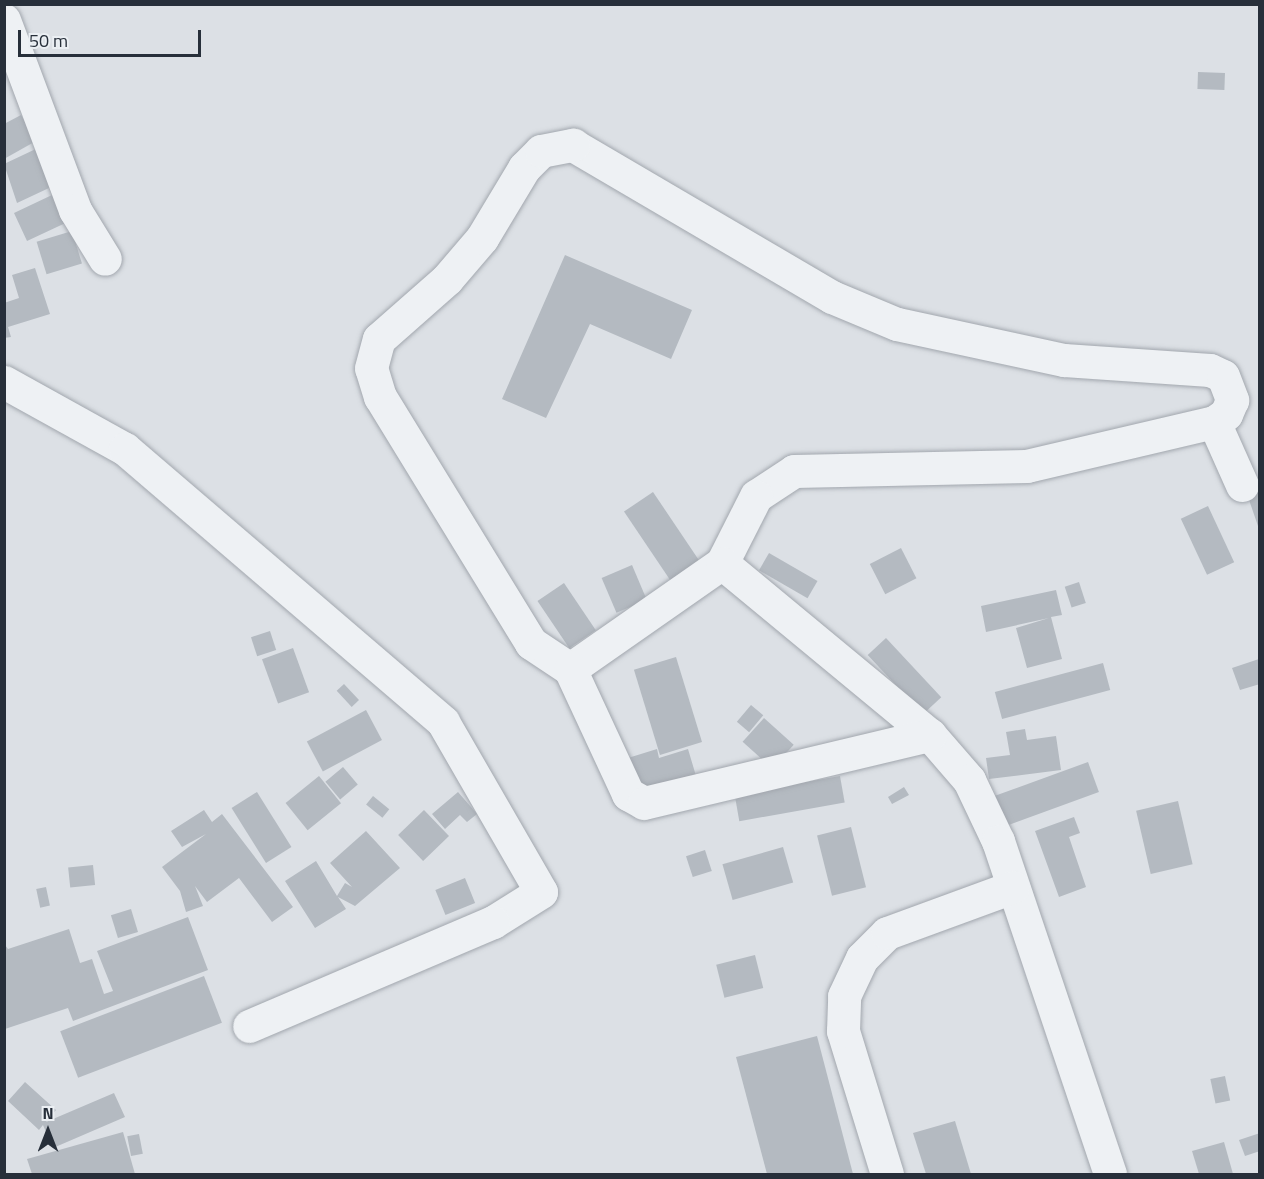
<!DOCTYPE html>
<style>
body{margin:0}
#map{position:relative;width:1264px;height:1179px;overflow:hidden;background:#dce0e5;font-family:"Titillium Web",sans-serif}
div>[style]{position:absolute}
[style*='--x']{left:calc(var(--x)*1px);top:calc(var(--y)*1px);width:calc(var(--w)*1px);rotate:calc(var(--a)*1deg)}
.building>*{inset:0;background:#b4bac1;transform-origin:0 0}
.roads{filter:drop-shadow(0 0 2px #a2a7ae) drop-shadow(0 0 2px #a2a7ae)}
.minor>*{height:33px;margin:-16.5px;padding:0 16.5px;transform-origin:16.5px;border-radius:16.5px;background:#eef1f4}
span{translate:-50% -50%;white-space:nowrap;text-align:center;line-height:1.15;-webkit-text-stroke:4.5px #ebeff3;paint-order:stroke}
.frame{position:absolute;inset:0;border:6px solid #272f3a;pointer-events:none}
.north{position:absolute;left:18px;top:1101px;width:60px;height:60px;-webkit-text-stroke:4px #ebeff3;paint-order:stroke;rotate:0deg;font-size:16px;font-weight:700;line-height:24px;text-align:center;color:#272f3a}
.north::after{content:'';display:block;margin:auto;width:21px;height:27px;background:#272f3a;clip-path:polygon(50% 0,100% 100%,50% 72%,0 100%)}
.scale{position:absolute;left:18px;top:30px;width:183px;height:27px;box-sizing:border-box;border:3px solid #272f3a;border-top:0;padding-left:8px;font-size:18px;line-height:21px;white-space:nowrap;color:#272f3a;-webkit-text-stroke:4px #ebeff3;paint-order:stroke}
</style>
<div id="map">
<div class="building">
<div style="left:1198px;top:72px;width:27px;height:17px;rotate:2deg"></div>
<div style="clip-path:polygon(21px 115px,36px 141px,4px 159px,4px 124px)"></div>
<div style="clip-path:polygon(40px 147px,74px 219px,27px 241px,14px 213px,52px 195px,49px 188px,17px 203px,4px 164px)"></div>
<div style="left:72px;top:231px;width:34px;height:37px;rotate:73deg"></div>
<div style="clip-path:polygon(565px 255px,692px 310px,671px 359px,590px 324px,546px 418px,502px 399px)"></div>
<div style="clip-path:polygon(35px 268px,50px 314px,8px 327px,11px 337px,4px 338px,4px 303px,19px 298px,12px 275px)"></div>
<div style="clip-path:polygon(1260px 490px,1260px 529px,1259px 529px,1247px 494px)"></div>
<div style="left:653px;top:492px;width:84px;height:35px;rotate:56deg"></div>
<div style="left:1208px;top:506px;width:62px;height:30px;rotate:65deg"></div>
<div style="left:901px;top:548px;width:34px;height:35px;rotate:63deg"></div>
<div style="left:769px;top:553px;width:56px;height:20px;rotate:30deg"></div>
<div style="left:632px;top:565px;width:38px;height:33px;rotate:67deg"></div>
<div style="left:1079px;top:582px;width:22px;height:15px;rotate:72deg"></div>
<div style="left:564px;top:583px;width:57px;height:32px;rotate:56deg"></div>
<div style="clip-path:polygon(1056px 590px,1062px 615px,1051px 617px,1062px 659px,1027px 668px,1016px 628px,1049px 618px,986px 632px,981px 606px)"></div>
<div style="left:270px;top:631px;width:20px;height:20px;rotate:72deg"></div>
<div style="left:886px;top:638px;width:81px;height:25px;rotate:47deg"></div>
<div style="left:293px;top:648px;width:47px;height:33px;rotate:70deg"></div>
<div style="left:676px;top:657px;width:89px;height:44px;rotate:73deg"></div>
<div style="clip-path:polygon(1259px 659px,1260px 684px,1240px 690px,1232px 668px)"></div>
<div style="left:1103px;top:663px;width:28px;height:112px;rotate:75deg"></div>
<div style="left:344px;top:684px;width:22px;height:10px;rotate:47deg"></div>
<div style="left:751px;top:705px;width:16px;height:22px;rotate:40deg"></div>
<div style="left:366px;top:710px;width:34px;height:67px;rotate:62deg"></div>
<div style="left:764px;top:718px;width:40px;height:32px;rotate:42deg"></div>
<div style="clip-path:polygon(1025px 729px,1027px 740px,1056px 736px,1061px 770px,989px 779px,986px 758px,1010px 755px,1006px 732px)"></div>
<div style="clip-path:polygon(657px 749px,659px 758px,688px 749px,699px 786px,640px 797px,628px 758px)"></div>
<div style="left:1088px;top:762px;width:32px;height:104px;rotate:70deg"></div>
<div style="left:343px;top:767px;width:23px;height:23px;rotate:50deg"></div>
<div style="left:319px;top:776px;width:35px;height:43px;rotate:51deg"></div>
<div style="left:840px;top:776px;width:27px;height:107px;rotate:80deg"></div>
<div style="clip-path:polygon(904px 787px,909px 795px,892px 804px,888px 797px)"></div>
<div style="left:257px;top:792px;width:65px;height:30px;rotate:58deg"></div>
<div style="clip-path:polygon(458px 792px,477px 814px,467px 822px,460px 815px,445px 829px,432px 814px)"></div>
<div style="left:373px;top:796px;width:21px;height:11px;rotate:39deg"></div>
<div style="left:1178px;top:801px;width:65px;height:43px;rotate:77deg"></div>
<div style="clip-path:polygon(204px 810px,212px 822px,222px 814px,293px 907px,272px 922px,239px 878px,207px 902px,195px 886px,203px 906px,186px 912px,180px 891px,162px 867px,206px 834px,182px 847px,171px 831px)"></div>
<div style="left:424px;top:810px;width:36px;height:36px;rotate:46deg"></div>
<div style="clip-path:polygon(1074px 817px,1080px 833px,1069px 837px,1086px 887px,1059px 897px,1035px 831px)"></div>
<div style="left:851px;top:827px;width:62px;height:35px;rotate:76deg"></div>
<div style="clip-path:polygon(366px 831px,400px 868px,355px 906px,338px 897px,346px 909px,315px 928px,285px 881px,316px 861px,337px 896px,345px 883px,352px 887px,330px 863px)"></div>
<div style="left:783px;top:847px;width:37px;height:63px;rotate:74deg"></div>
<div style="left:705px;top:850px;width:22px;height:20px;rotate:72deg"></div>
<div style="left:93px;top:865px;width:20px;height:25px;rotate:84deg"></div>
<div style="left:465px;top:878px;width:27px;height:32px;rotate:68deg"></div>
<div style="left:46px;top:887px;width:19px;height:10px;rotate:78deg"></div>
<div style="left:131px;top:909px;width:24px;height:21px;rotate:73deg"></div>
<div style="clip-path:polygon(188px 917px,208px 970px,73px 1021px,68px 1008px,5px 1029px,5px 945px,8px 949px,69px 929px,80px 963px,92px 959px,104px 994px,113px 991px,97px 951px)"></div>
<div style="left:755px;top:955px;width:34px;height:40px;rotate:76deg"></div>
<div style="left:204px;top:976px;width:50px;height:154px;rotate:69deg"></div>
<div style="clip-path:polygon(817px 1036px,853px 1174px,767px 1174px,736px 1057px)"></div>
<div style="left:1225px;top:1076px;width:25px;height:15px;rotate:78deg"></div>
<div style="clip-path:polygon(25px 1082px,56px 1110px,46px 1122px,114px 1093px,125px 1117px,53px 1148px,43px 1125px,39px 1130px,8px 1101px)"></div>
<div style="clip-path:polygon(955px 1121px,971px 1174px,926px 1174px,913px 1133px)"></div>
<div style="clip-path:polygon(123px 1132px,135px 1174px,32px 1174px,27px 1159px)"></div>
<div style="clip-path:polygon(1260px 1133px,1260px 1151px,1245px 1156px,1239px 1140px)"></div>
<div style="left:139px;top:1134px;width:20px;height:12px;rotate:79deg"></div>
<div style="clip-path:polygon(1224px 1142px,1233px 1174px,1199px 1174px,1192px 1151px)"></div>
</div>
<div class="roads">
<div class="minor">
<div style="--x:4;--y:20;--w:203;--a:69.5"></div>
<div style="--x:75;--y:210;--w:57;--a:58.5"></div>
<div style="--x:573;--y:145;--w:300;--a:30.4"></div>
<div style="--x:832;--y:297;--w:70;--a:22.6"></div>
<div style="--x:897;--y:324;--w:171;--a:12.2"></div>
<div style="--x:1064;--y:360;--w:146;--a:3.9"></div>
<div style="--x:1210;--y:370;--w:14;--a:25"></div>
<div style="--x:1223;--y:376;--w:26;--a:69"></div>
<div style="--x:1232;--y:400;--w:15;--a:113"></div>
<div style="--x:1226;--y:414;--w:14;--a:146"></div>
<div style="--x:1214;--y:422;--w:192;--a:166.8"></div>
<div style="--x:1027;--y:466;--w:233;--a:178.8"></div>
<div style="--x:794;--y:471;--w:45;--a:146.7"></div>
<div style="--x:756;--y:496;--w:75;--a:116.9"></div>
<div style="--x:722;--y:563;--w:185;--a:145.1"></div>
<div style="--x:570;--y:669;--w:47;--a:-146.3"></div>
<div style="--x:531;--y:643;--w:289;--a:-121.5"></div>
<div style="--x:380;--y:397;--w:30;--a:-107"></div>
<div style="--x:371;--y:368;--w:30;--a:-75"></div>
<div style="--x:379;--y:339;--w:91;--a:-41.4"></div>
<div style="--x:447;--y:279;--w:54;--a:-49.5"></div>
<div style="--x:482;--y:238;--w:82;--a:-59"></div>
<div style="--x:524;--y:168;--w:24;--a:-45"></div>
<div style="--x:541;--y:151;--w:33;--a:-11"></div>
<div style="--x:4;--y:382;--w:138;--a:29"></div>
<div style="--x:125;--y:449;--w:419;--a:40.6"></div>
<div style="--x:443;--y:722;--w:196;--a:60"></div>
<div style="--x:541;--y:892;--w:57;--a:148"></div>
<div style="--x:493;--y:922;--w:265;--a:156.9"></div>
<div style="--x:1214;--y:422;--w:69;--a:66"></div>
<div style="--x:722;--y:563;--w:270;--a:39.6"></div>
<div style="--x:930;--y:735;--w:60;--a:49.1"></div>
<div style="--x:969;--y:780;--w:68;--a:64.6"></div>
<div style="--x:998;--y:841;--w:351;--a:71.4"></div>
<div style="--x:570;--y:669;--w:138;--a:65.1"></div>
<div style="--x:628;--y:794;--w:18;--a:29"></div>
<div style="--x:644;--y:803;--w:294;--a:-13.4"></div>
<div style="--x:887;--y:1174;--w:150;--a:-107.1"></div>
<div style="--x:843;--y:1031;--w:35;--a:-88"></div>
<div style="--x:844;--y:996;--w:42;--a:-64.7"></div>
<div style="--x:862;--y:958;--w:35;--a:-45"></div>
<div style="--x:887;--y:933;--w:134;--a:-20.1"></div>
</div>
</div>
<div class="frame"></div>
<div class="north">N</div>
<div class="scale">50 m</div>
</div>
